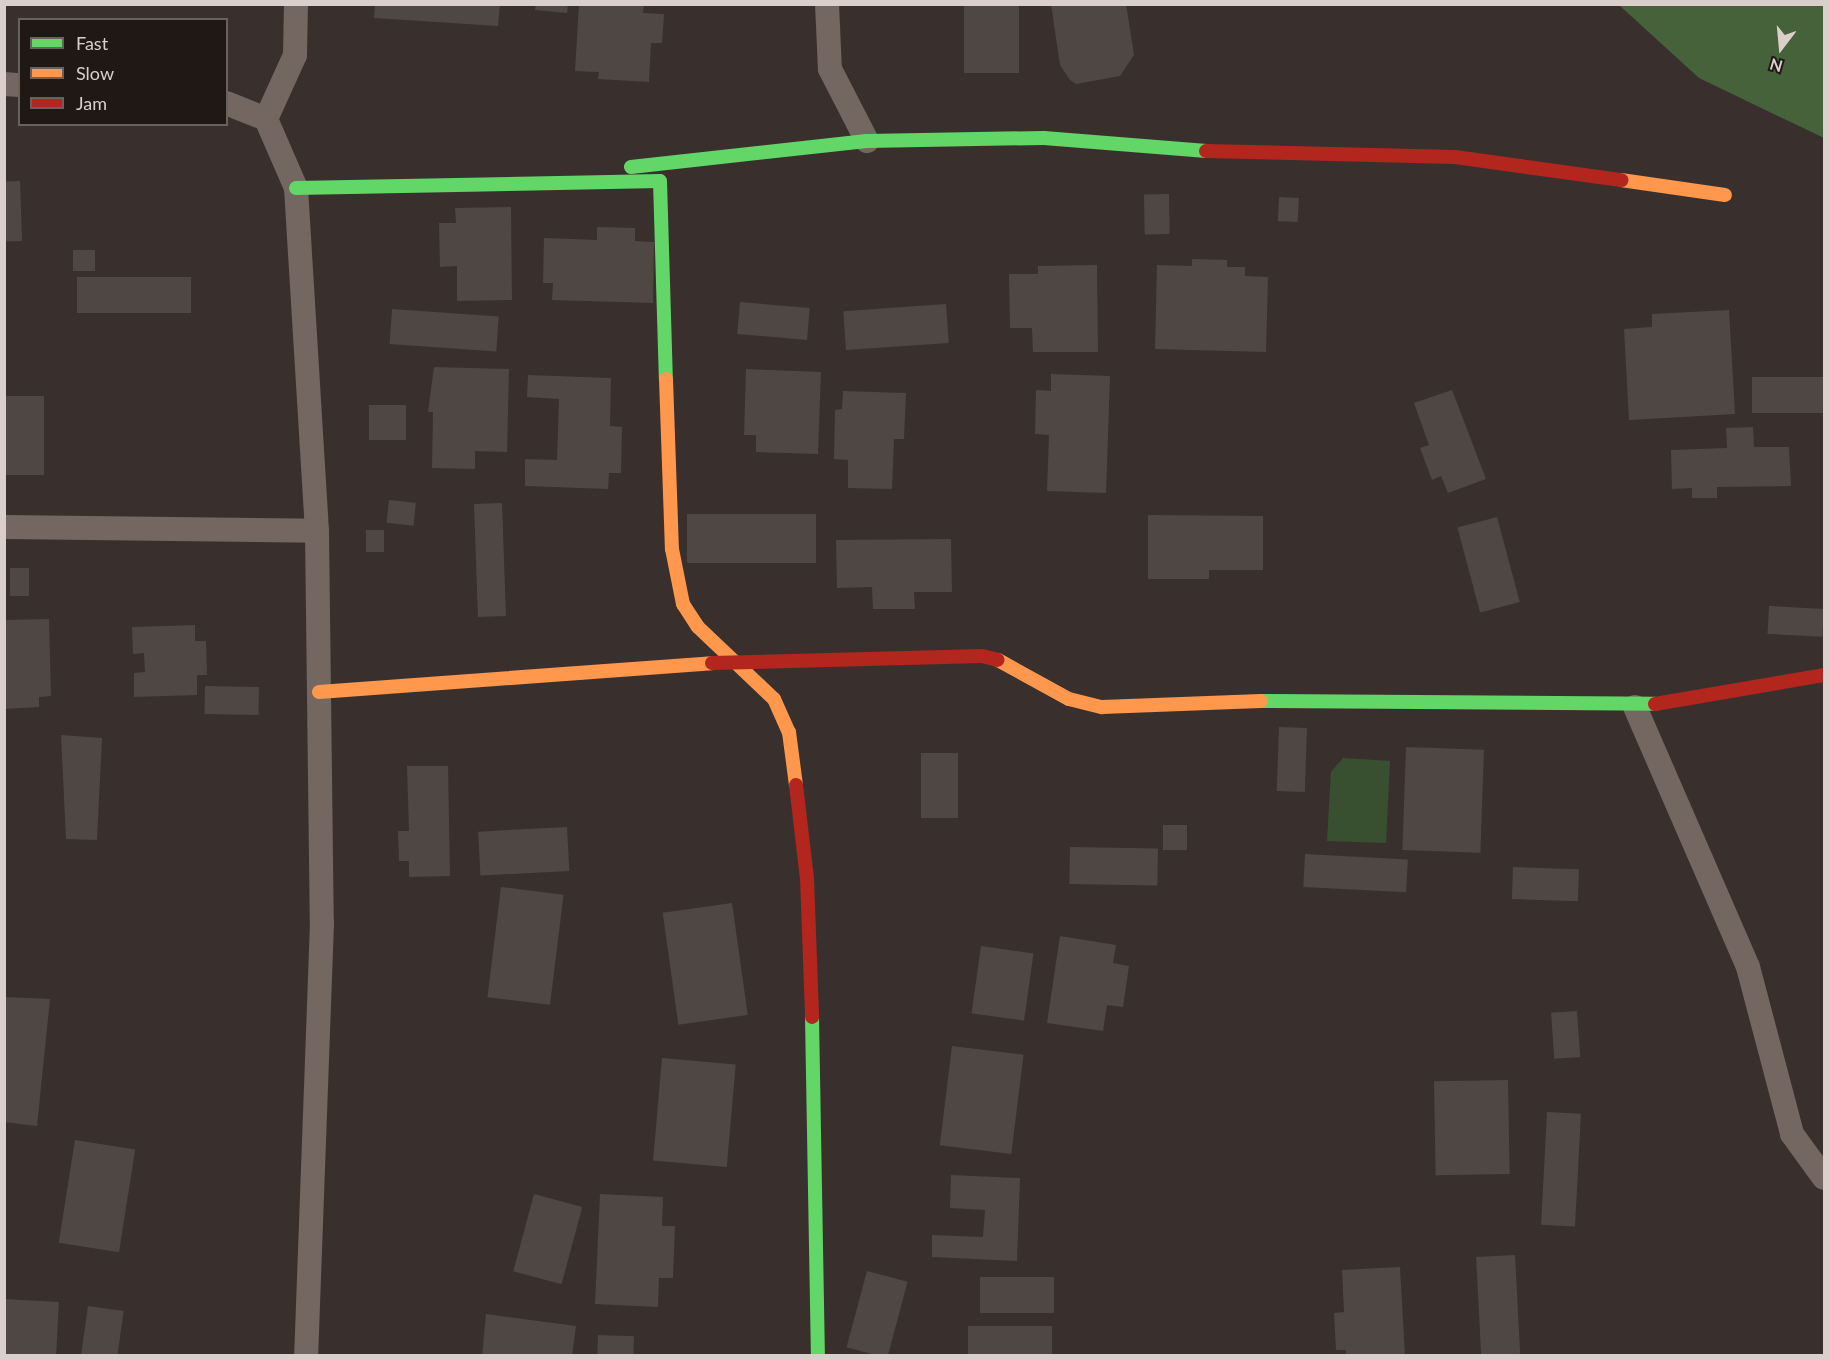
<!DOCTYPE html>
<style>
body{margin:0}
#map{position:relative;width:1829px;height:1360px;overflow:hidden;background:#39302d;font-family:Lato,sans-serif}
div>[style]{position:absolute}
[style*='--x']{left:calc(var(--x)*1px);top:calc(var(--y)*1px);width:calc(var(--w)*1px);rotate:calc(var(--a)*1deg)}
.green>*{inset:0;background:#395030}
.forest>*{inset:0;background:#46623b}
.building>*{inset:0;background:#4f4744;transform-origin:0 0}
.street>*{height:24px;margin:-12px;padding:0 12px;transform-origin:12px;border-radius:12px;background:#746661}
.fast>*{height:14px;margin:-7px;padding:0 7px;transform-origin:7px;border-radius:7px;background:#63d668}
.slow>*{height:14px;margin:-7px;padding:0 7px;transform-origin:7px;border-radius:7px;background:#ff974d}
.jam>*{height:14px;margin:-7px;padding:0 7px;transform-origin:7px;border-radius:7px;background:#b3261e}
span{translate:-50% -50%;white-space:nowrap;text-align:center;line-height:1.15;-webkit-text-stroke:4.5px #201815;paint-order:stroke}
.frame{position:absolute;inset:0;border:6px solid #dacfca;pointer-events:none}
.legend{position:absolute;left:18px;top:18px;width:210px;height:108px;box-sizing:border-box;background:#201815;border:2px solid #6a615d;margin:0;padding:8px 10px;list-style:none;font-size:18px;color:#dacfca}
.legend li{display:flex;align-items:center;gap:12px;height:30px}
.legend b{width:30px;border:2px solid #6a615d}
.north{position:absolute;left:1751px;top:18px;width:60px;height:60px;-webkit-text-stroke:4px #201815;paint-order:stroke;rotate:196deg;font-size:16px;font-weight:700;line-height:24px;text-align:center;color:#dacfca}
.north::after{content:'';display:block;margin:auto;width:21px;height:27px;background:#dacfca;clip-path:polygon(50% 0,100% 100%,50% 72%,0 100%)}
</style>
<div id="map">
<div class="green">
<div style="clip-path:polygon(1343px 758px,1390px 761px,1386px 843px,1327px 841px,1331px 772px)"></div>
</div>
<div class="forest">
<div style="clip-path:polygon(1619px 5px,1824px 5px,1824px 138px,1699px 78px)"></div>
</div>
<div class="building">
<div style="clip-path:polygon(375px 4px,500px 4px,498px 26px,374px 18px)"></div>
<div style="clip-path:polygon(536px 4px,568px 4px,567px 13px,535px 10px)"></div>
<div style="clip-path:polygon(579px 4px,644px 4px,643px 13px,664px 14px,662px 43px,651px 43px,649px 82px,598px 79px,599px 72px,575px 71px)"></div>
<div style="left:964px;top:4px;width:55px;height:69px"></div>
<div style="clip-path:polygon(1051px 4px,1126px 4px,1134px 55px,1120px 76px,1076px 84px,1070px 80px,1060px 65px)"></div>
<div style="left:20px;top:181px;width:60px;height:16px;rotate:88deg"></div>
<div style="left:1169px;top:194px;width:40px;height:25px;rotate:89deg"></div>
<div style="left:1279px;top:197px;width:20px;height:24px;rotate:3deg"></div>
<div style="clip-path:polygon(511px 207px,512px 300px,457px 301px,457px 266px,440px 267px,439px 223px,456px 223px,455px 208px)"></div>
<div style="clip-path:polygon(597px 227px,635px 228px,635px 241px,654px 242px,653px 303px,552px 300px,553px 283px,543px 283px,544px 238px,597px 240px)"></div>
<div style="left:95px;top:250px;width:21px;height:22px;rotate:90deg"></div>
<div style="clip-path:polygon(1192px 259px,1227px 260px,1227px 267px,1245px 267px,1245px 276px,1268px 277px,1266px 352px,1155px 349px,1157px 265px,1192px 266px)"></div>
<div style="clip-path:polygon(1097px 265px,1098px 352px,1033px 352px,1032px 328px,1010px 328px,1009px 274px,1038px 274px,1038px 266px)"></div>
<div style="left:191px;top:277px;width:36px;height:114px;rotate:90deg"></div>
<div style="left:740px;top:302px;width:70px;height:32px;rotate:5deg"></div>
<div style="left:946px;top:304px;width:39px;height:103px;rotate:86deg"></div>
<div style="left:392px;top:309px;width:107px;height:35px;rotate:4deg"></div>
<div style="clip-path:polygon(1729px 310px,1735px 414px,1629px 420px,1624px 329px,1652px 327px,1652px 314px)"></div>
<div style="clip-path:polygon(434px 367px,509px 369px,507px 452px,475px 451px,475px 469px,432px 468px,433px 412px,428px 412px)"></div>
<div style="clip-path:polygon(746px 369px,821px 372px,818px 454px,756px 452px,756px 435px,744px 435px)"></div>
<div style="clip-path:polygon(1051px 374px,1110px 376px,1106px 493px,1047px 491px,1049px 435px,1035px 434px,1036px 390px,1051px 391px)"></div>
<div style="clip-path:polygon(528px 375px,611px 378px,610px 426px,622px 427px,621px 473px,609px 473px,608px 489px,525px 486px,525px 459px,557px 460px,559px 399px,527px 397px)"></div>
<div style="left:1824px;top:377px;width:36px;height:72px;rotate:90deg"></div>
<div style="clip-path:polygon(1452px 390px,1486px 479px,1448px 493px,1441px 476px,1432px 480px,1420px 448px,1429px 445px,1414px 403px)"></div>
<div style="clip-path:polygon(843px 391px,906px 393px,904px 439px,894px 439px,892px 489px,848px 488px,848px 460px,834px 459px,835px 410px,842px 409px)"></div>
<div style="left:4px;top:396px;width:40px;height:79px"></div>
<div style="left:369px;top:405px;width:37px;height:35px"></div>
<div style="clip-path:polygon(1753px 427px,1754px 447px,1789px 447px,1791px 486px,1717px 487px,1717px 498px,1692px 498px,1692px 488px,1672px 489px,1671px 450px,1727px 448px,1726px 428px)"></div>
<div style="left:389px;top:500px;width:27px;height:23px;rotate:6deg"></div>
<div style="left:502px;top:503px;width:113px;height:28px;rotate:88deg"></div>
<div style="left:687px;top:514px;width:129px;height:49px"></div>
<div style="clip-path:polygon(1148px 515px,1263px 516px,1263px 570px,1209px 570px,1209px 579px,1148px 579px)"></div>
<div style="left:1497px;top:517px;width:88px;height:41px;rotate:75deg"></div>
<div style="left:384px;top:530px;width:22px;height:18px;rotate:90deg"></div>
<div style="clip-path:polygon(951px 539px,952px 592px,914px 592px,915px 609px,873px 609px,872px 587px,837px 588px,836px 540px)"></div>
<div style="left:29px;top:568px;width:28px;height:19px;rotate:90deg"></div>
<div style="left:1769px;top:606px;width:55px;height:28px;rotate:3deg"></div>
<div style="clip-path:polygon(49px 619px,51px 696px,39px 697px,39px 707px,4px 709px,4px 620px)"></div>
<div style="clip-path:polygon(195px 625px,195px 641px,206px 641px,207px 675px,197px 675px,197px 695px,134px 697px,134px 673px,145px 672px,144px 653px,133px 654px,132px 627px)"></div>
<div style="left:205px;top:686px;width:54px;height:28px;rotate:1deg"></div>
<div style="left:1279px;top:727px;width:28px;height:64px;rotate:2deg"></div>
<div style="clip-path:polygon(61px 735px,102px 738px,97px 840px,66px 839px)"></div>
<div style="left:1406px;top:747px;width:78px;height:103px;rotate:2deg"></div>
<div style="left:921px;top:753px;width:37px;height:65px"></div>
<div style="clip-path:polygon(407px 766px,448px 766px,450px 876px,409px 877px,409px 861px,399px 861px,398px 831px,409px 831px)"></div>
<div style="left:1187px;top:825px;width:25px;height:24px;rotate:90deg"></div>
<div style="left:567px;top:827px;width:44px;height:89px;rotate:87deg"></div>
<div style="left:1070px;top:847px;width:88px;height:37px;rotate:1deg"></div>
<div style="left:1305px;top:854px;width:103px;height:33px;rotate:3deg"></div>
<div style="left:1513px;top:867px;width:66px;height:32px;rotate:2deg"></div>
<div style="left:501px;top:887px;width:63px;height:111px;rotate:7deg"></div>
<div style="left:732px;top:903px;width:113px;height:70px;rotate:82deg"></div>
<div style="clip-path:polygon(1060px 936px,1116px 945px,1113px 963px,1129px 966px,1123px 1007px,1107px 1005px,1103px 1031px,1047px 1023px)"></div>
<div style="left:981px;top:946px;width:53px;height:68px;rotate:8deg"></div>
<div style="clip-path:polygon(4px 997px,50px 999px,37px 1126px,4px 1122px)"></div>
<div style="left:1577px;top:1011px;width:46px;height:26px;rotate:86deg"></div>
<div style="left:952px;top:1046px;width:72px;height:100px;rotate:7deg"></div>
<div style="left:662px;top:1058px;width:74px;height:103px;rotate:5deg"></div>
<div style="left:1508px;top:1080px;width:94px;height:74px;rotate:89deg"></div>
<div style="left:1547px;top:1112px;width:34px;height:113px;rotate:3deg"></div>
<div style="left:75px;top:1140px;width:61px;height:104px;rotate:9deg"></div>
<div style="clip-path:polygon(951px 1175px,1020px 1178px,1017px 1261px,932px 1257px,932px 1235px,983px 1237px,985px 1210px,950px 1208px)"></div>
<div style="left:534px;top:1194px;width:50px;height:80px;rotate:15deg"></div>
<div style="clip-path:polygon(600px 1194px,663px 1197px,662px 1226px,675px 1226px,673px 1278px,659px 1278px,658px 1307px,595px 1304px)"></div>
<div style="left:1515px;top:1255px;width:99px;height:39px;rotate:87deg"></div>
<div style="clip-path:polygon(1400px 1267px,1405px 1356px,1346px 1356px,1346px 1350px,1336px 1350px,1334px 1313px,1344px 1312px,1342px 1270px)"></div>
<div style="left:867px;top:1271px;width:42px;height:79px;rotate:15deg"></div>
<div style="left:1054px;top:1277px;width:36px;height:74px;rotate:90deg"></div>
<div style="left:4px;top:1299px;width:55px;height:57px;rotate:3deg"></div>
<div style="left:88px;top:1306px;width:36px;height:50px;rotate:8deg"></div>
<div style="clip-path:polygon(486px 1314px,576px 1326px,572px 1356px,482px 1356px)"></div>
<div style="left:968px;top:1326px;width:84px;height:30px"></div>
<div style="left:598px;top:1335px;width:36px;height:21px;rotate:2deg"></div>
</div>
<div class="street">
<div style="--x:827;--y:4;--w:65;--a:87.4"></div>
<div style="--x:830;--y:69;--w:81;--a:62.8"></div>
<div style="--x:4;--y:84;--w:16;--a:4"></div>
<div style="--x:226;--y:103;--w:43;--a:21.8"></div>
<div style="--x:266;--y:119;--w:75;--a:66.5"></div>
<div style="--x:296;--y:188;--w:344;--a:86.5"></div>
<div style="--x:317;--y:531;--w:392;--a:89.3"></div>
<div style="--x:322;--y:923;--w:433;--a:92.1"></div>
<div style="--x:266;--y:119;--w:70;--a:-65.6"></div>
<div style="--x:295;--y:55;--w:51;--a:-88.9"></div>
<div style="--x:4;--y:527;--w:313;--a:0.7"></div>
<div style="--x:1635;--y:707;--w:283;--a:66.5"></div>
<div style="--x:1748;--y:967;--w:173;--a:75.2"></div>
<div style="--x:1792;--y:1134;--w:54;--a:54"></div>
</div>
<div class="fast">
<div style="--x:631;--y:167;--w:237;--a:-6.3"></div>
<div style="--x:867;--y:141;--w:177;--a:-1"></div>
<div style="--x:1044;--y:138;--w:163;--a:4.6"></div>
<div style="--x:296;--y:188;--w:364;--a:-1.1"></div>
<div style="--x:660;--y:181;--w:198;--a:88.3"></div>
<div style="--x:1261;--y:701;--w:394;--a:0.4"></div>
<div style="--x:812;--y:1017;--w:339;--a:89"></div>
</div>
<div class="slow">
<div style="--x:1621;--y:180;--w:105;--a:8.2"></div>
<div style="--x:666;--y:379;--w:170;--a:88"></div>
<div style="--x:672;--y:549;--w:56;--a:78.7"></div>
<div style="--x:683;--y:604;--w:27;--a:57"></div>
<div style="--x:698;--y:627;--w:105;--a:43.5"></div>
<div style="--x:774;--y:699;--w:36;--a:66"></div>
<div style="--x:789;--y:732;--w:53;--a:82.5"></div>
<div style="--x:998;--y:660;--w:81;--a:28.8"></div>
<div style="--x:1069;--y:699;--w:34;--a:14"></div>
<div style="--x:1102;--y:707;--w:159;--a:-2.2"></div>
<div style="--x:319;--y:692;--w:394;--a:-4.2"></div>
</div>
<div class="jam">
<div style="--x:1206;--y:151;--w:249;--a:1.4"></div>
<div style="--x:1455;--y:157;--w:168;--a:7.9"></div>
<div style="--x:712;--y:663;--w:270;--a:-1.5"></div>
<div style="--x:982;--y:656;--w:16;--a:14"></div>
<div style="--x:1655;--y:704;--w:171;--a:-9.7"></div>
<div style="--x:796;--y:785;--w:94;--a:83.3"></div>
<div style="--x:807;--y:878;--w:139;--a:87.9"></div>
</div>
<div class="frame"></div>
<ul class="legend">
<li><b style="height:8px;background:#63d668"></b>Fast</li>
<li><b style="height:8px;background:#ff974d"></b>Slow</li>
<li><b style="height:8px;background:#b3261e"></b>Jam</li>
</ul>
<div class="north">N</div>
</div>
